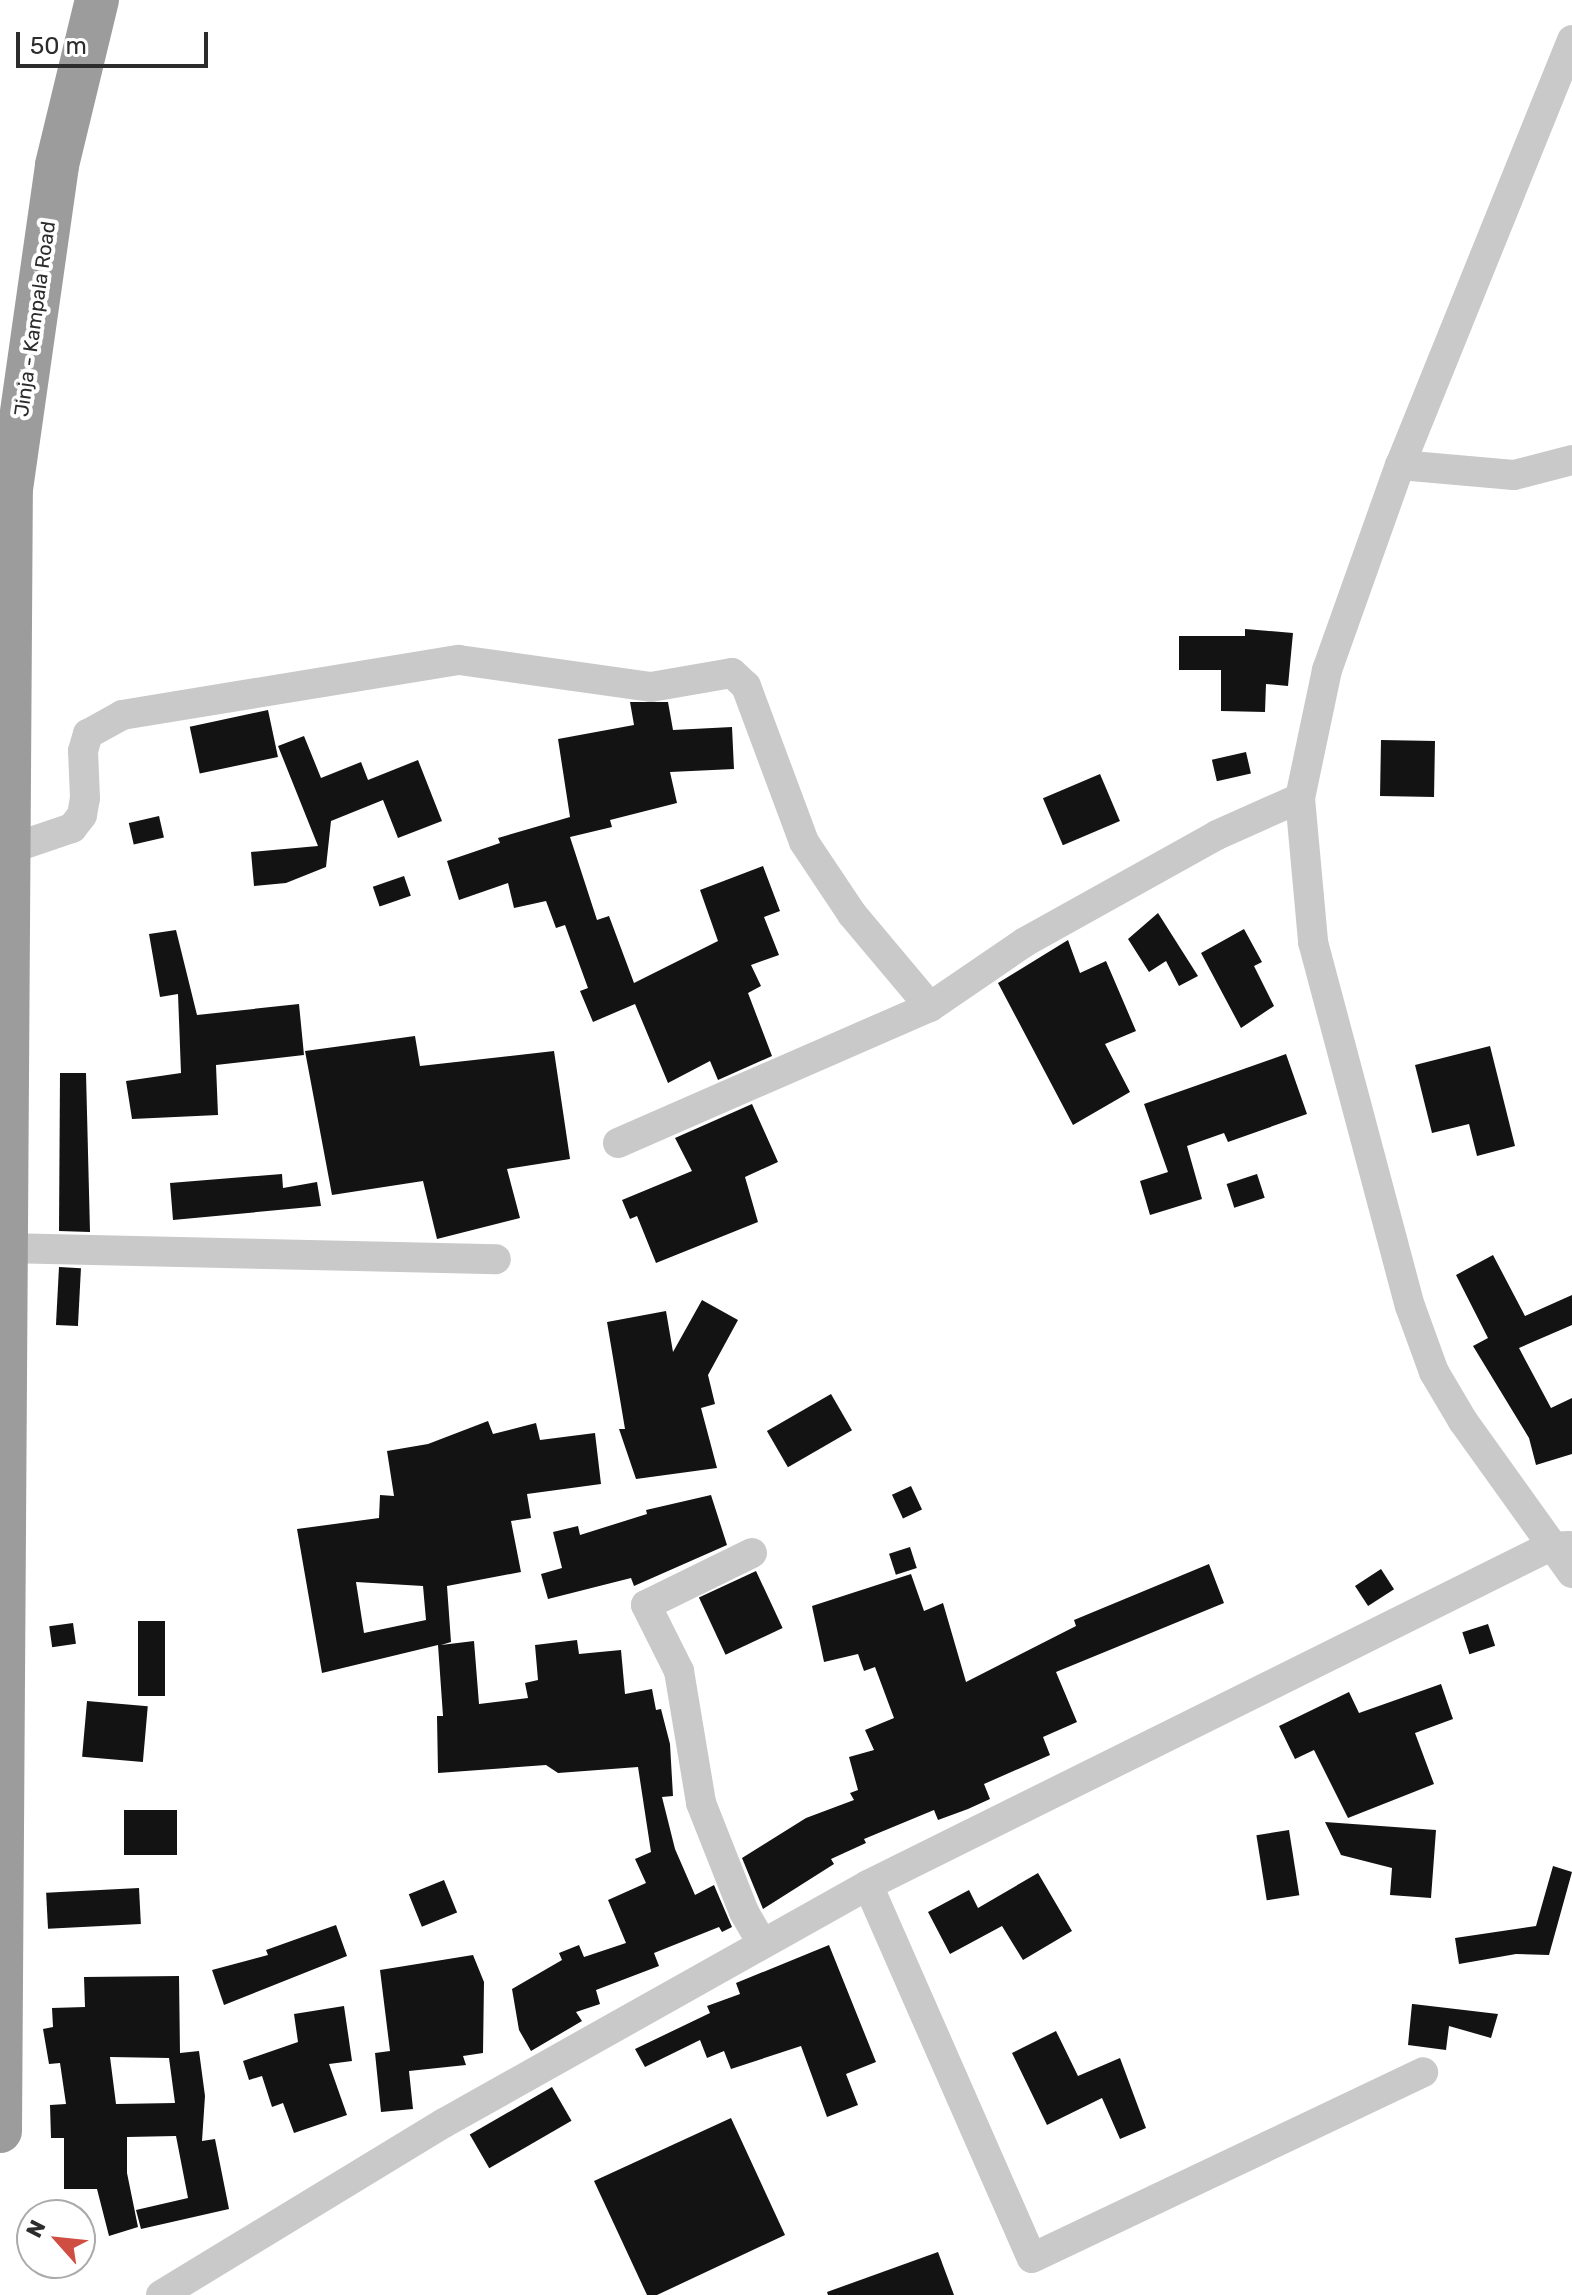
<!DOCTYPE html>
<style>
body{margin:0}
#map{position:relative;width:1572px;height:2295px;overflow:hidden;background:#fff;font-family:Rubik,sans-serif}
div>[style]{position:absolute}
[style*='--x']{left:calc(var(--x)*1px);top:calc(var(--y)*1px);width:calc(var(--w)*1px);rotate:calc(var(--a)*1deg)}
.building>*{inset:0;background:#131313;transform-origin:0 0}
.minor>*{height:30px;margin:-15px;padding:0 15px;transform-origin:15px;border-radius:15px;background:#c9c9c9}
.trunk>*{height:44px;margin:-22px;padding:0 22px;transform-origin:22px;border-radius:22px;background:#9c9c9c}
span{translate:-50% -50%;white-space:nowrap;text-align:center;line-height:1.15;-webkit-text-stroke:8px #fff;paint-order:stroke}
.street-label{font-size:20px;color:#2c2c2c}
.north{position:absolute;left:16px;top:2199px;width:80px;height:80px;box-sizing:border-box;background:#fff;border:2px solid #ababab;border-radius:50%;rotate:297deg;font-size:22px;font-weight:700;line-height:32px;text-align:center;color:#2c2c2c}
.north::after{content:'';display:block;margin:auto;width:28px;height:36px;background:#d04e41;clip-path:polygon(50% 0,100% 100%,50% 72%,0 100%)}
.scale{position:absolute;left:16px;top:32px;width:192px;height:36px;box-sizing:border-box;border:4px solid #2c2c2c;border-top:0;padding-left:10px;font-size:24px;line-height:28px;white-space:nowrap;color:#2c2c2c;-webkit-text-stroke:6px #fff;paint-order:stroke}
</style>
<div id="map">
<div class="building">
<div style="clip-path:polygon(1245px 629px,1293px 633px,1288px 686px,1266px 684px,1265px 712px,1221px 711px,1221px 670px,1179px 670px,1179px 636px,1245px 636px)"></div>
<div style="clip-path:polygon(630px 702px,668px 702px,673px 730px,732px 727px,734px 769px,670px 772px,677px 803px,610px 820px,612px 827px,570px 837px,597px 920px,609px 916px,634px 983px,718px 941px,700px 890px,763px 866px,780px 911px,764px 917px,779px 955px,751px 965px,761px 986px,748px 993px,772px 1056px,718px 1080px,710px 1061px,668px 1083px,635px 1004px,593px 1022px,580px 991px,588px 988px,565px 925px,556px 928px,546px 901px,514px 908px,508px 883px,459px 900px,447px 861px,500px 843px,498px 838px,570px 817px,558px 739px,634px 725px)"></div>
<div style="left:268px;top:710px;width:48px;height:80px;rotate:78deg"></div>
<div style="clip-path:polygon(304px 736px,321px 778px,361px 762px,368px 780px,418px 760px,442px 821px,398px 838px,383px 800px,331px 821px,326px 867px,286px 883px,254px 886px,251px 852px,318px 846px,278px 746px)"></div>
<div style="left:1381px;top:740px;width:54px;height:56px;rotate:1deg"></div>
<div style="left:1246px;top:752px;width:22px;height:35px;rotate:77deg"></div>
<div style="left:1100px;top:774px;width:51px;height:62px;rotate:67deg"></div>
<div style="left:159px;top:816px;width:22px;height:31px;rotate:77deg"></div>
<div style="left:404px;top:876px;width:21px;height:33px;rotate:71deg"></div>
<div style="clip-path:polygon(1158px 913px,1198px 976px,1179px 986px,1166px 961px,1149px 972px,1128px 939px)"></div>
<div style="clip-path:polygon(1244px 929px,1262px 962px,1254px 966px,1274px 1006px,1241px 1028px,1201px 953px)"></div>
<div style="clip-path:polygon(176px 930px,197px 1015px,299px 1004px,304px 1055px,216px 1065px,218px 1115px,132px 1119px,126px 1081px,181px 1073px,178px 994px,160px 997px,149px 934px)"></div>
<div style="clip-path:polygon(1068px 940px,1080px 973px,1106px 961px,1136px 1031px,1105px 1044px,1130px 1092px,1073px 1125px,998px 983px)"></div>
<div style="clip-path:polygon(415px 1036px,420px 1066px,554px 1051px,570px 1159px,507px 1169px,520px 1218px,437px 1239px,423px 1181px,332px 1195px,305px 1051px)"></div>
<div style="clip-path:polygon(1490px 1046px,1515px 1146px,1477px 1156px,1469px 1124px,1432px 1133px,1415px 1065px)"></div>
<div style="clip-path:polygon(1286px 1054px,1307px 1114px,1228px 1142px,1224px 1133px,1187px 1146px,1202px 1199px,1150px 1215px,1140px 1181px,1168px 1172px,1144px 1104px)"></div>
<div style="clip-path:polygon(60px 1073px,86px 1073px,90px 1232px,59px 1231px)"></div>
<div style="clip-path:polygon(752px 1104px,778px 1162px,745px 1177px,758px 1222px,656px 1263px,637px 1216px,630px 1219px,622px 1200px,692px 1171px,675px 1138px)"></div>
<div style="clip-path:polygon(282px 1174px,283px 1188px,317px 1182px,321px 1206px,173px 1220px,170px 1183px)"></div>
<div style="left:1257px;top:1174px;width:25px;height:32px;rotate:72deg"></div>
<div style="clip-path:polygon(1493px 1255px,1525px 1316px,1572px 1295px,1572px 1325px,1519px 1348px,1551px 1408px,1572px 1398px,1572px 1454px,1536px 1465px,1529px 1438px,1473px 1346px,1488px 1338px,1456px 1275px)"></div>
<div style="left:59px;top:1267px;width:22px;height:58px;rotate:3deg"></div>
<div style="clip-path:polygon(702px 1300px,738px 1320px,708px 1375px,715px 1404px,701px 1408px,717px 1468px,636px 1479px,619px 1429px,625px 1429px,607px 1322px,666px 1311px,673px 1352px)"></div>
<div style="left:831px;top:1394px;width:42px;height:74px;rotate:60deg"></div>
<div style="clip-path:polygon(evenodd,488px 1421px,493px 1434px,536px 1423px,540px 1440px,595px 1433px,601px 1484px,527px 1494px,531px 1518px,511px 1521px,521px 1572px,447px 1586px,451px 1642px,441px 1645px,474px 1641px,479px 1704px,528px 1698px,525px 1683px,538px 1680px,535px 1645px,577px 1640px,579px 1654px,621px 1650px,625px 1694px,652px 1689px,656px 1710px,661px 1709px,670px 1744px,673px 1796px,662px 1797px,675px 1849px,695px 1895px,714px 1885px,732px 1927px,722px 1932px,719px 1927px,654px 1953px,659px 1966px,596px 1990px,600px 2004px,576px 2012px,582px 2021px,531px 2051px,519px 2030px,512px 1989px,562px 1960px,559px 1953px,579px 1945px,584px 1957px,626px 1943px,608px 1900px,646px 1883px,635px 1859px,651px 1852px,638px 1767px,558px 1773px,546px 1765px,438px 1773px,437px 1716px,443px 1716px,438px 1645px,322px 1673px,297px 1529px,379px 1518px,380px 1495px,394px 1496px,387px 1451px,428px 1444px,488px 1421px,356px 1582px,423px 1586px,426px 1620px,364px 1633px,356px 1582px)"></div>
<div style="left:911px;top:1486px;width:26px;height:21px;rotate:65deg"></div>
<div style="clip-path:polygon(711px 1495px,727px 1545px,634px 1586px,631px 1578px,548px 1599px,541px 1574px,562px 1568px,553px 1532px,578px 1526px,580px 1535px,647px 1514px,646px 1510px)"></div>
<div style="left:910px;top:1547px;width:22px;height:22px;rotate:72deg"></div>
<div style="clip-path:polygon(1209px 1564px,1224px 1603px,1056px 1672px,1077px 1722px,1043px 1737px,1050px 1755px,984px 1784px,990px 1799px,968px 1809px,938px 1820px,934px 1810px,864px 1839px,866px 1843px,831px 1859px,834px 1864px,763px 1909px,742px 1858px,806px 1818px,854px 1800px,850px 1793px,858px 1790px,849px 1757px,874px 1750px,865px 1730px,894px 1718px,875px 1667px,864px 1671px,858px 1654px,824px 1662px,812px 1606px,911px 1574px,924px 1611px,943px 1603px,966px 1682px,1076px 1626px,1074px 1620px)"></div>
<div style="left:1381px;top:1569px;width:24px;height:31px;rotate:57deg"></div>
<div style="left:756px;top:1571px;width:63px;height:63px;rotate:65deg"></div>
<div style="left:138px;top:1621px;width:27px;height:75px"></div>
<div style="left:73px;top:1623px;width:21px;height:24px;rotate:82deg"></div>
<div style="left:1488px;top:1624px;width:23px;height:27px;rotate:72deg"></div>
<div style="clip-path:polygon(1441px 1684px,1453px 1719px,1415px 1733px,1434px 1784px,1348px 1818px,1314px 1750px,1295px 1759px,1279px 1726px,1349px 1692px,1359px 1713px)"></div>
<div style="left:87px;top:1701px;width:61px;height:56px;rotate:5deg"></div>
<div style="left:177px;top:1810px;width:45px;height:53px;rotate:90deg"></div>
<div style="clip-path:polygon(1325px 1822px,1436px 1830px,1431px 1898px,1390px 1895px,1392px 1868px,1341px 1855px)"></div>
<div style="left:1289px;top:1830px;width:66px;height:33px;rotate:81deg"></div>
<div style="clip-path:polygon(1553px 1866px,1572px 1872px,1549px 1955px,1516px 1954px,1459px 1964px,1455px 1938px,1536px 1926px)"></div>
<div style="clip-path:polygon(1038px 1873px,1072px 1931px,1023px 1960px,1002px 1926px,950px 1954px,928px 1912px,969px 1890px,978px 1908px)"></div>
<div style="left:444px;top:1880px;width:35px;height:38px;rotate:68deg"></div>
<div style="left:139px;top:1888px;width:36px;height:93px;rotate:87deg"></div>
<div style="clip-path:polygon(336px 1925px,347px 1956px,224px 2005px,212px 1970px,268px 1955px,266px 1950px)"></div>
<div style="clip-path:polygon(829px 1945px,876px 2062px,846px 2074px,858px 2105px,827px 2117px,801px 2046px,731px 2069px,724px 2051px,707px 2058px,700px 2040px,645px 2067px,635px 2049px,710px 2013px,707px 2006px,740px 1994px,736px 1983px)"></div>
<div style="clip-path:polygon(473px 1955px,484px 1982px,483px 2053px,463px 2056px,466px 2065px,409px 2071px,413px 2109px,381px 2112px,375px 2053px,390px 2051px,380px 1970px)"></div>
<div style="clip-path:polygon(evenodd,179px 1976px,180px 2053px,199px 2051px,205px 2096px,202px 2141px,215px 2139px,229px 2209px,141px 2229px,136px 2210px,188px 2198px,176px 2136px,127px 2137px,127px 2173px,138px 2227px,109px 2236px,97px 2189px,64px 2189px,64px 2138px,51px 2138px,50px 2105px,66px 2104px,60px 2063px,49px 2064px,43px 2029px,53px 2027px,52px 2008px,85px 2007px,84px 1977px,179px 1976px,110px 2057px,169px 2058px,175px 2103px,116px 2104px,110px 2057px)"></div>
<div style="clip-path:polygon(1412px 2004px,1413px 2004px,1498px 2014px,1491px 2038px,1449px 2026px,1446px 2050px,1408px 2045px)"></div>
<div style="clip-path:polygon(344px 2006px,352px 2061px,329px 2064px,347px 2115px,294px 2133px,283px 2103px,272px 2107px,262px 2076px,249px 2080px,243px 2061px,298px 2042px,294px 2014px)"></div>
<div style="clip-path:polygon(1056px 2031px,1078px 2076px,1120px 2058px,1146px 2128px,1120px 2139px,1102px 2098px,1047px 2125px,1012px 2053px)"></div>
<div style="left:552px;top:2087px;width:39px;height:95px;rotate:60deg"></div>
<div style="clip-path:polygon(731px 2118px,785px 2235px,657px 2295px,647px 2295px,594px 2181px)"></div>
<div style="clip-path:polygon(938px 2252px,954px 2295px,828px 2295px,827px 2292px)"></div>
</div>
<div class="minor">
<div style="--x:1572;--y:40;--w:458;--a:112"></div>
<div style="--x:1400;--y:465;--w:218;--a:109.6"></div>
<div style="--x:1327;--y:670;--w:131;--a:101.9"></div>
<div style="--x:1300;--y:798;--w:145;--a:84.8"></div>
<div style="--x:1313;--y:942;--w:377;--a:75.1"></div>
<div style="--x:1410;--y:1306;--w:70;--a:70"></div>
<div style="--x:1434;--y:1372;--w:57;--a:59.4"></div>
<div style="--x:1463;--y:1421;--w:187;--a:54.4"></div>
<div style="--x:1400;--y:465;--w:114;--a:5"></div>
<div style="--x:1514;--y:475;--w:60;--a:-14.5"></div>
<div style="--x:7;--y:850;--w:69;--a:-18.7"></div>
<div style="--x:72;--y:828;--w:16;--a:-52"></div>
<div style="--x:82;--y:815;--w:17;--a:-80"></div>
<div style="--x:85;--y:798;--w:47;--a:-92.4"></div>
<div style="--x:83;--y:751;--w:18;--a:-74"></div>
<div style="--x:88;--y:734;--w:39;--a:-29"></div>
<div style="--x:122;--y:715;--w:341;--a:-9.3"></div>
<div style="--x:459;--y:660;--w:194;--a:8"></div>
<div style="--x:651;--y:687;--w:82;--a:-9.8"></div>
<div style="--x:732;--y:673;--w:19;--a:43"></div>
<div style="--x:746;--y:686;--w:166;--a:69.6"></div>
<div style="--x:804;--y:842;--w:87;--a:56.3"></div>
<div style="--x:852;--y:914;--w:121;--a:50"></div>
<div style="--x:618;--y:1143;--w:340;--a:-23.6"></div>
<div style="--x:930;--y:1007;--w:115;--a:-34.4"></div>
<div style="--x:1025;--y:942;--w:220;--a:-29.1"></div>
<div style="--x:1217;--y:835;--w:91;--a:-24"></div>
<div style="--x:5;--y:1248;--w:491;--a:1.3"></div>
<div style="--x:752;--y:1553;--w:118;--a:153.9"></div>
<div style="--x:646;--y:1605;--w:74;--a:63.4"></div>
<div style="--x:679;--y:1671;--w:134;--a:80.5"></div>
<div style="--x:701;--y:1803;--w:117;--a:68.5"></div>
<div style="--x:744;--y:1912;--w:36;--a:60"></div>
<div style="--x:868;--y:1885;--w:407;--a:66.3"></div>
<div style="--x:1032;--y:2258;--w:433;--a:-25.4"></div>
<div style="--x:161;--y:2295;--w:331;--a:-31.3"></div>
<div style="--x:444;--y:2123;--w:486;--a:-29.3"></div>
<div style="--x:868;--y:1885;--w:760;--a:-26.4"></div>
<div style="--x:1549;--y:1547;--w:20;--a:-3"></div>
</div>
<div class="trunk">
<div style="--x:0;--y:2131;--w:1642;--a:-89.62"></div>
<div style="--x:11;--y:489;--w:327;--a:-81.9"></div>
<div style="--x:57;--y:165;--w:170;--a:-76.4"></div>
</div>
<div class="street-label">
<span style="left:35px;top:319px;rotate:-82deg">Jinja - Kampala Road</span>
</div>
<div class="north">N</div>
<div class="scale">50 m</div>
</div>
